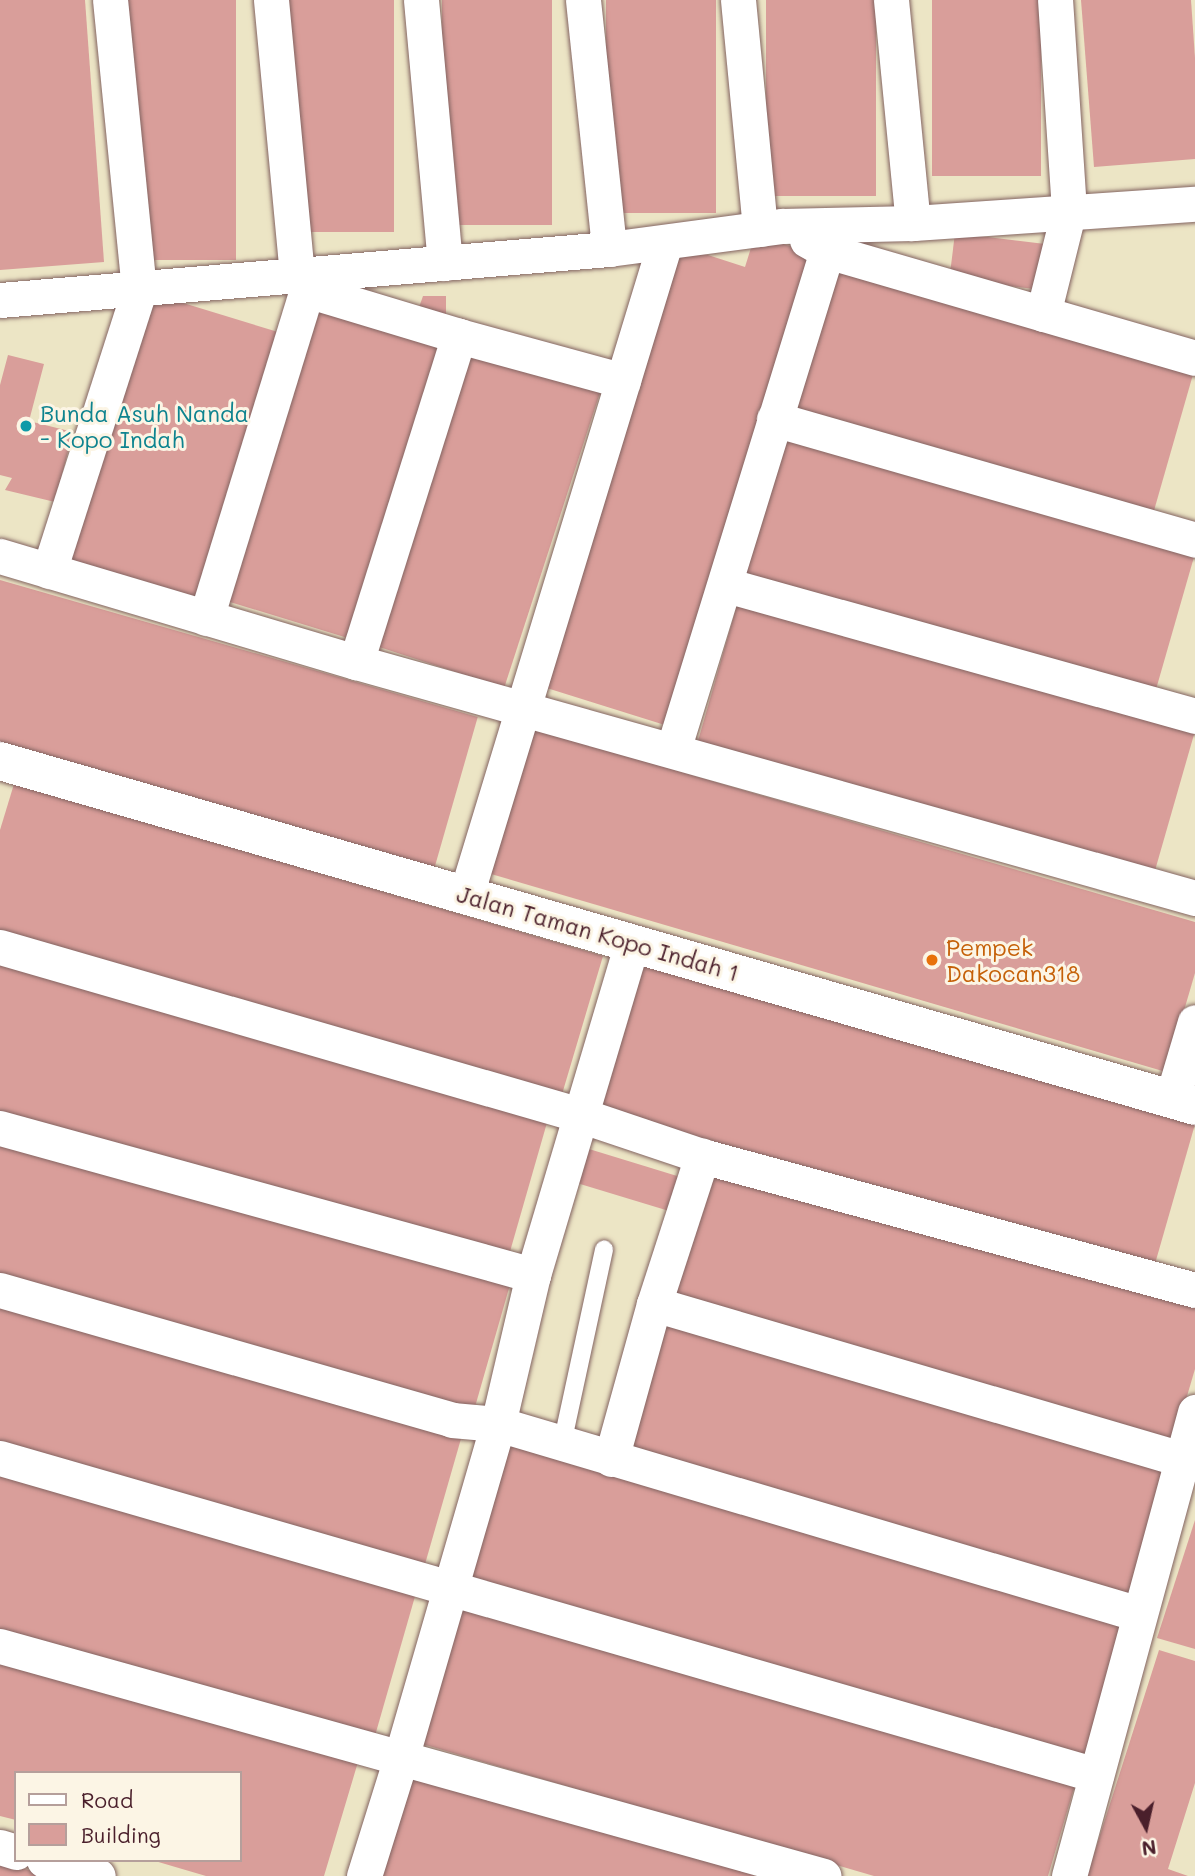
<!DOCTYPE html>
<style>
body{margin:0}
#map{position:relative;width:1195px;height:1876px;overflow:hidden;background:#ece5c5;font-family:Mali,sans-serif}
div>[style]{position:absolute}
[style*='--x']{left:calc(var(--x)*1px);top:calc(var(--y)*1px);width:calc(var(--w)*1px);rotate:calc(var(--a)*1deg)}
.building>*{inset:0;background:#d99e9a;transform-origin:0 0}
.roads{filter:drop-shadow(0 0 2px #836461) drop-shadow(0 0 2px #836461)}
.service>*{height:18px;margin:-9px;padding:0 9px;transform-origin:9px;border-radius:9px;background:#fff}
.minor>*{height:35px;margin:-17.5px;padding:0 17.5px;transform-origin:17.5px;border-radius:17.5px;background:#fff}
.secondary>*{height:38px;margin:-19px;padding:0 19px;transform-origin:19px;border-radius:19px;background:#fff}
.dots>*{width:19px;height:19px;translate:-50% -50%;box-sizing:border-box;border:4px solid #fcf5e5;border-radius:50%}
span{translate:-50% -50%;white-space:nowrap;text-align:center;line-height:1.15;-webkit-text-stroke:6px #fcf5e5;paint-order:stroke}
.culture-label{font-size:23px;color:#0d838f}
.left{translate:0 -50%;text-align:left}
.street-label{font-size:23px;color:#4a1f2b}
.food-label{font-size:23px;color:#c56008}
.legend{position:absolute;left:14px;top:1771px;width:228px;height:91px;box-sizing:border-box;background:#fcf5e5;border:2px solid #b59f9b;margin:0;padding:9px 12px;list-style:none;font-size:21px;color:#4a1f2b}
.legend li{display:flex;align-items:center;gap:14px;height:35px}
.legend b{width:35px;border:2px solid #b59f9b}
.north{position:absolute;left:1111px;top:1792px;width:70px;height:70px;-webkit-text-stroke:5px #fcf5e5;paint-order:stroke;rotate:172deg;font-size:19px;font-weight:700;line-height:28px;text-align:center;color:#4a1f2b}
.north::after{content:'';display:block;margin:auto;width:24px;height:32px;background:#4a1f2b;clip-path:polygon(50% 0,100% 100%,50% 72%,0 100%)}
</style>
<div id="map">
<div class="building">
<div style="clip-path:polygon(0 0,85px 0,104px 262px,0 270px)"></div>
<div style="left:126px;top:0;width:110px;height:260px"></div>
<div style="left:285px;top:0;width:109px;height:232px"></div>
<div style="left:442px;top:0;width:110px;height:225px"></div>
<div style="left:606px;top:0;width:110px;height:213px"></div>
<div style="left:766px;top:0;width:110px;height:196px"></div>
<div style="left:932px;top:0;width:109px;height:176px"></div>
<div style="clip-path:polygon(1081px 0,1191px 0,1195px 58px,1195px 159px,1094px 167px)"></div>
<div style="left:955px;top:233px;width:95px;height:46px;rotate:7deg"></div>
<div style="clip-path:polygon(755px 235px,818px 255px,668px 726px,534px 684px,674px 244px,745px 267px)"></div>
<div style="left:838px;top:263px;width:372px;height:151px;rotate:16deg"></div>
<div style="left:144px;top:291px;width:147px;height:282px;rotate:17deg"></div>
<div style="clip-path:polygon(423px 296px,446px 296px,446px 316px,416px 316px)"></div>
<div style="left:313px;top:298px;width:147px;height:315px;rotate:17deg"></div>
<div style="left:463px;top:342px;width:146px;height:316px;rotate:18deg"></div>
<div style="clip-path:polygon(8px 355px,44px 364px,29px 421px,73px 432px,55px 502px,5px 490px,12px 478px,0 475px,0 385px)"></div>
<div style="left:784px;top:434px;width:428px;height:151px;rotate:16deg"></div>
<div style="left:0;top:580px;width:497px;height:158px;rotate:16deg"></div>
<div style="left:739px;top:598px;width:475px;height:152px;rotate:16deg"></div>
<div style="clip-path:polygon(534px 729px,1195px 922px,1195px 973px,1166px 1072px,491px 874px)"></div>
<div style="clip-path:polygon(14px 784px,603px 956px,560px 1101px,0 938px,0 830px)"></div>
<div style="left:0;top:955px;width:572px;height:158px;rotate:16deg"></div>
<div style="left:642px;top:963px;width:576px;height:152px;rotate:16deg"></div>
<div style="left:0;top:1137px;width:531px;height:146px;rotate:16deg"></div>
<div style="left:589px;top:1149px;width:93px;height:36px;rotate:17deg"></div>
<div style="clip-path:polygon(714px 1163px,1195px 1303px,1195px 1369px,1172px 1447px,673px 1301px)"></div>
<div style="left:0;top:1294px;width:483px;height:158px;rotate:16deg"></div>
<div style="left:660px;top:1318px;width:530px;height:141px;rotate:16deg"></div>
<div style="left:500px;top:1434px;width:652px;height:152px;rotate:16deg"></div>
<div style="left:0;top:1469px;width:434px;height:158px;rotate:16deg"></div>
<div style="clip-path:polygon(1195px 1520px,1195px 1649px,1157px 1638px)"></div>
<div style="clip-path:polygon(455px 1596px,1077px 1778px,1048px 1876px,874px 1876px,412px 1741px)"></div>
<div style="clip-path:polygon(1159px 1650px,1195px 1661px,1195px 1783px,1168px 1869px,1188px 1876px,1087px 1876px)"></div>
<div style="clip-path:polygon(0 1657px,358px 1762px,324px 1876px,206px 1876px,155px 1861px,240px 1860px,240px 1773px,16px 1773px,16px 1820px,0 1816px)"></div>
<div style="clip-path:polygon(404px 1773px,754px 1875px,753px 1876px,373px 1876px)"></div>
<div style="clip-path:polygon(0 1862px,46px 1875px,46px 1876px,0 1876px)"></div>
</div>
<div class="roads">
<div class="service">
<div style="--x:562;--y:1444;--w:199;--a:-77.8"></div>
</div>
<div class="minor">
<div style="--x:271;--y:0;--w:276;--a:84.6"></div>
<div style="--x:297;--y:275;--w:18;--a:56"></div>
<div style="--x:307;--y:290;--w:159;--a:16.8"></div>
<div style="--x:459;--y:336;--w:170;--a:15.3"></div>
<div style="--x:421;--y:0;--w:264;--a:84.8"></div>
<div style="--x:583;--y:0;--w:250;--a:84"></div>
<div style="--x:738;--y:0;--w:230;--a:84.5"></div>
<div style="--x:891;--y:0;--w:224;--a:84.4"></div>
<div style="--x:807;--y:240;--w:23;--a:29"></div>
<div style="--x:827;--y:251;--w:383;--a:16.2"></div>
<div style="--x:0;--y:300;--w:611;--a:-4.79"></div>
<div style="--x:609;--y:249;--w:175;--a:-7.6"></div>
<div style="--x:782;--y:226;--w:131;--a:-1.3"></div>
<div style="--x:913;--y:223;--w:283;--a:-3.9"></div>
<div style="--x:1043;--y:314;--w:107;--a:-76"></div>
<div style="--x:1069;--y:210;--w:210;--a:-93.8"></div>
<div style="--x:774;--y:419;--w:438;--a:16"></div>
<div style="--x:0;--y:556;--w:371;--a:16.6"></div>
<div style="--x:356;--y:662;--w:872;--a:15.71"></div>
<div style="--x:49;--y:571;--w:295;--a:-72.2"></div>
<div style="--x:139;--y:290;--w:291;--a:-95.7"></div>
<div style="--x:726;--y:585;--w:487;--a:15.6"></div>
<div style="--x:206;--y:618;--w:343;--a:-72.9"></div>
<div style="--x:356;--y:662;--w:342;--a:-72.5"></div>
<div style="--x:673;--y:750;--w:522;--a:-72.85"></div>
<div style="--x:466;--y:895;--w:682;--a:-73.03"></div>
<div style="--x:0;--y:947;--w:604;--a:16.15"></div>
<div style="--x:580;--y:1115;--w:129;--a:18.6"></div>
<div style="--x:702;--y:1156;--w:511;--a:15.21"></div>
<div style="--x:1172;--y:1099;--w:80;--a:-73.4"></div>
<div style="--x:0;--y:1128;--w:553;--a:15.42"></div>
<div style="--x:0;--y:1290;--w:470;--a:16"></div>
<div style="--x:452;--y:1420;--w:46;--a:5"></div>
<div style="--x:498;--y:1424;--w:669;--a:16.51"></div>
<div style="--x:654;--y:1304;--w:549;--a:16.39"></div>
<div style="--x:0;--y:1458;--w:1141;--a:16.13"></div>
<div style="--x:611;--y:1459;--w:161;--a:-74.5"></div>
<div style="--x:654;--y:1304;--w:156;--a:-72"></div>
<div style="--x:0;--y:1646;--w:855;--a:15.6"></div>
<div style="--x:0;--y:1847;--w:17;--a:17"></div>
<div style="--x:44;--y:1860;--w:56;--a:16.5"></div>
<div style="--x:364;--y:1876;--w:124;--a:-72.6"></div>
<div style="--x:401;--y:1758;--w:348;--a:-73.8"></div>
<div style="--x:498;--y:1424;--w:153;--a:-76.8"></div>
<div style="--x:533;--y:1275;--w:346;--a:-73.4"></div>
<div style="--x:1069;--y:1876;--w:481;--a:-74.8"></div>
</div>
<div class="secondary">
<div style="--x:0;--y:761;--w:1244;--a:16.1"></div>
</div>
</div>
<div class="dots">
<div style="left:26px;top:426px;background:#0f9aa8"></div>
<div style="left:932px;top:960px;background:#e8710a"></div>
</div>
<div class="culture-label">
<span class="left" style="left:40px;top:426px">Bunda Asuh Nanda<br>- Kopo Indah</span>
</div>
<div class="street-label">
<span style="left:598px;top:933px;rotate:16deg">Jalan Taman Kopo Indah 1</span>
</div>
<div class="food-label">
<span class="left" style="left:946px;top:960px">Pempek<br>Dakocan318</span>
</div>
<ul class="legend">
<li><b style="height:9px;background:#fff"></b>Road</li>
<li><b style="height:19px;background:#d99e9a"></b>Building</li>
</ul>
<div class="north">N</div>
</div>
